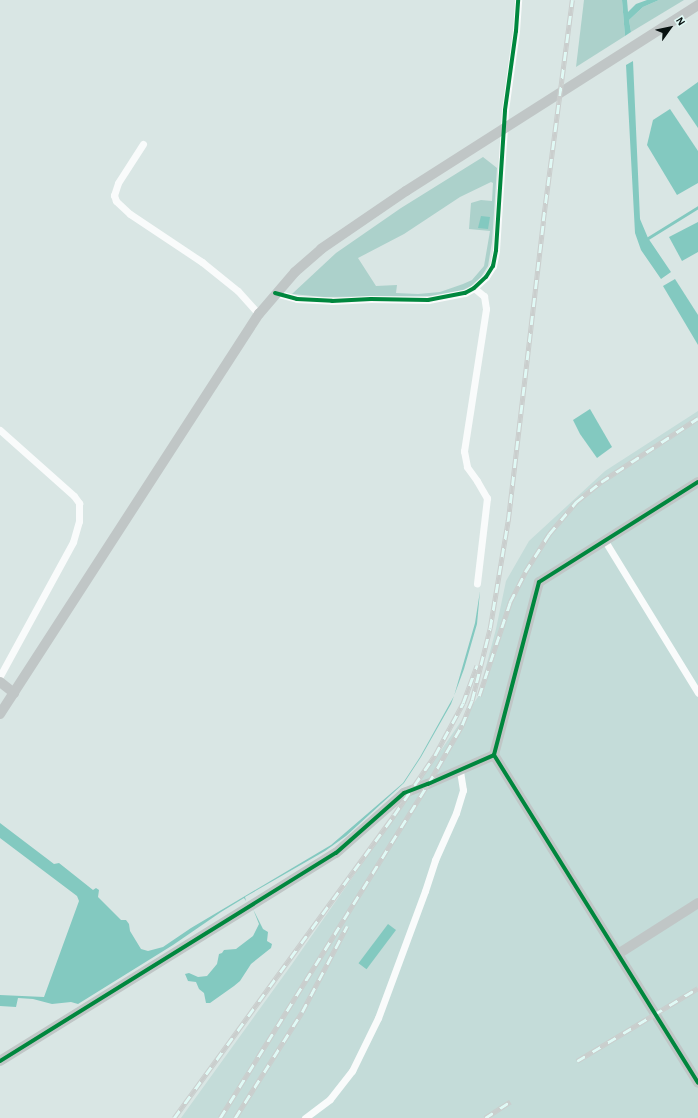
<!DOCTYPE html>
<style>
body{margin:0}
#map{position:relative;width:698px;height:1118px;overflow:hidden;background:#d9e6e4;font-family:"Alegreya Sans",sans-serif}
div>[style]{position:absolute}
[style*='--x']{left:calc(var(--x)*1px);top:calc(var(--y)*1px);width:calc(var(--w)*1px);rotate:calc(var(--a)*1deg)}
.built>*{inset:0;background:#c4dcd9}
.green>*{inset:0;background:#acd1cb}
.water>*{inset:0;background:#83c9c0;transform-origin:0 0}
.stream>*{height:3px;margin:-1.5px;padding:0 1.5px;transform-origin:1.5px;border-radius:1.5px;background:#83c9c0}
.street>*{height:7px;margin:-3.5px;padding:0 3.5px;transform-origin:3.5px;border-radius:3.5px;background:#f9fbfb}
.secondary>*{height:10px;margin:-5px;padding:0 5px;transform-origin:5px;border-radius:5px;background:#c0c6c6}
.rail>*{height:4.5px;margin-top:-2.25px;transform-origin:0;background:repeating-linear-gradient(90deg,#e0f9f5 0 9px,#cacecd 0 18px);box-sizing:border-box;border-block:1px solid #cacecd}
.cycleway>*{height:4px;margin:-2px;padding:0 2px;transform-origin:2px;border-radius:2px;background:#00873e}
span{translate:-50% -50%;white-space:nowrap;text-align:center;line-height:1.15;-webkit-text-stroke:3px #e0f9f5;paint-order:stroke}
.north{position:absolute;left:650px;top:8px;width:40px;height:40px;-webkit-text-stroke:3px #e0f9f5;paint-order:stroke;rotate:57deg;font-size:11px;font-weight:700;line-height:16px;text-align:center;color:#081110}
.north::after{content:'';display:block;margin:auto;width:14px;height:18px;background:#081110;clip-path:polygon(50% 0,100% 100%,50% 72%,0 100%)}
</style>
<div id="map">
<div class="built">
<div style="clip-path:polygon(698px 411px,698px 1118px,181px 1118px,290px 967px,478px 697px,496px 629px,506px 581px,529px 541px,605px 471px)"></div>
</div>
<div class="green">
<div style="clip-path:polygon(584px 0,622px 0,625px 36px,576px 67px)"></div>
<div style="clip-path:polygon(659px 0,684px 0,631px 32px,629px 20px,643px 7px)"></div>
<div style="clip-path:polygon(evenodd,483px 157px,497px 168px,492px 242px,488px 266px,481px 277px,471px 286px,463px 290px,430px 296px,324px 297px,292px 294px,336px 253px,401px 208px,483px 157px,491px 182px,493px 183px,492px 201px,481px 200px,471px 203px,469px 229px,490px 231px,484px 266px,472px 280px,463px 284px,440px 292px,418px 294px,396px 293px,397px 285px,376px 286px,358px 258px,404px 234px,460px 197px,491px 182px)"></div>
</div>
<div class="water">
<div style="clip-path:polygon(622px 0,627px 0,628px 12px,636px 4px,647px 0,659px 0,643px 7px,629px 20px,631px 32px,625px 36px)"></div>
<div style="clip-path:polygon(633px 61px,640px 219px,648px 238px,671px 272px,661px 279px,641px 250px,635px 233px,626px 65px)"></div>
<div style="clip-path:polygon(698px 82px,698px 128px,677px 97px)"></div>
<div style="clip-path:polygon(670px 109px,698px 151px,698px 183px,677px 195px,647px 145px,653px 120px)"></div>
<div style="clip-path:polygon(481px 216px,490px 217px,488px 229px,478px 228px)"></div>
<div style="clip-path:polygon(698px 222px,698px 252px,682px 261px,669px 237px)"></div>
<div style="clip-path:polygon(675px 279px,698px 315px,698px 345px,663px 286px)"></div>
<div style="clip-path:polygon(590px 409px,612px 447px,597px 458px,580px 434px,573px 420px)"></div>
<div style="clip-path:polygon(480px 591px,477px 624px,464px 669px,451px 704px,421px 757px,404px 783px,346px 836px,325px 851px,245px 897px,246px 901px,244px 898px,221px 912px,173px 945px,78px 1004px,71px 1002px,52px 1004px,33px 999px,18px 998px,16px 1007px,0 1006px,0 995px,44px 997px,79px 901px,77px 896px,0 838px,0 823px,54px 864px,59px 863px,93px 890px,96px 888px,99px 890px,98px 897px,121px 920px,126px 920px,129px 924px,130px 931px,141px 949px,148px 951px,163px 947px,191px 928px,331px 845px,403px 783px,420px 757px,454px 696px,475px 623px)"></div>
<div style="clip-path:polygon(253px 909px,263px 929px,268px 932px,267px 941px,272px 944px,271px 948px,251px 964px,240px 981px,234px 986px,210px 1003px,206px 1003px,204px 993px,199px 989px,196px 982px,188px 981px,185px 974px,189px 973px,198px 977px,207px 976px,217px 964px,219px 954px,222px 953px,224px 950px,236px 949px,253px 936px,259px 924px)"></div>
<div style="left:388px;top:924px;width:10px;height:49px;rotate:37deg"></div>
</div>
<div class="stream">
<div style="--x:648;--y:238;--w:59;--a:-31.8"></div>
</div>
<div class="street">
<div style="--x:143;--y:144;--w:46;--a:122.7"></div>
<div style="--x:118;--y:183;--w:13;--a:108"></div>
<div style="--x:114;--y:195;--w:6;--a:72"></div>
<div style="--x:116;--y:201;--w:19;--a:43"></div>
<div style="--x:130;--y:214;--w:87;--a:33.7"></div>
<div style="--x:202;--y:262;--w:46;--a:38.9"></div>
<div style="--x:238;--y:291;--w:31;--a:48"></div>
<div style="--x:474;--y:288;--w:13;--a:39"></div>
<div style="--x:484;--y:296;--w:13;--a:81"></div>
<div style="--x:486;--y:309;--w:144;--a:98.8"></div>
<div style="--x:464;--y:451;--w:16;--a:79"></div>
<div style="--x:467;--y:467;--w:17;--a:54"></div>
<div style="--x:477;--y:481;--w:20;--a:60"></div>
<div style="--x:487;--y:498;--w:86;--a:96.7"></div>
<div style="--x:275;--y:293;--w:23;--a:15"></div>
<div style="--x:297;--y:299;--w:35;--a:3"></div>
<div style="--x:332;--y:301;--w:39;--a:-3"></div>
<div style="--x:371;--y:299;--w:57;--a:1"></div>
<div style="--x:428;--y:300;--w:38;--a:-11"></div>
<div style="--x:465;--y:293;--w:10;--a:-29"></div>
<div style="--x:474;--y:288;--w:16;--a:-43"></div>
<div style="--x:486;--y:277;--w:13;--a:-58"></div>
<div style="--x:493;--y:266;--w:16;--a:-79"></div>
<div style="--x:496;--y:250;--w:140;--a:-86.3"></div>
<div style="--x:505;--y:110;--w:80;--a:-82.1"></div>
<div style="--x:516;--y:31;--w:31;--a:-86"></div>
<div style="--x:0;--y:430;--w:99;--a:41.7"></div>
<div style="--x:74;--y:496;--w:9;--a:54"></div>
<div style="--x:79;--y:503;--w:18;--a:90"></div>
<div style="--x:79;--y:521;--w:22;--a:106"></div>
<div style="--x:73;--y:542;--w:153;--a:118.6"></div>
<div style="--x:605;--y:541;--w:178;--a:58.5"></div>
<div style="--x:305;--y:1118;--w:31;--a:-37"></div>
<div style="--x:330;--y:1099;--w:36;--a:-52"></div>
<div style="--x:352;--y:1071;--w:59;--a:-63.9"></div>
<div style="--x:378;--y:1018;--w:135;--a:-69.7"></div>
<div style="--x:425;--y:891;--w:33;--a:-72"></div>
<div style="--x:435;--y:860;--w:51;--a:-65.9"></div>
<div style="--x:456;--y:813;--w:24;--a:-73"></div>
<div style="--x:463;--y:790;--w:20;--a:-99"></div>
</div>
<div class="secondary">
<div style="--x:698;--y:482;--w:188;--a:147.8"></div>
<div style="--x:539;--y:582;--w:179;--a:104.6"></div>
<div style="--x:494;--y:755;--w:386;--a:58.1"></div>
<div style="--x:0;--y:682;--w:18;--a:38"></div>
<div style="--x:0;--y:714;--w:477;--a:-57.1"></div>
<div style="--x:259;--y:314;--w:55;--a:-49.4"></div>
<div style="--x:295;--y:272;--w:35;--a:-41"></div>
<div style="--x:321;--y:249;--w:103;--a:-34.3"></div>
<div style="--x:406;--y:191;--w:346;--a:-32.5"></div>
<div style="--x:618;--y:954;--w:95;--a:-32.5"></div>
<div style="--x:0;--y:1061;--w:395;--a:-31.8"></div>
<div style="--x:336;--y:853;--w:91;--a:-41.4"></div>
<div style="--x:404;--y:793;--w:26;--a:-21"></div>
<div style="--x:428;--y:784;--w:72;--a:-23.7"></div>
</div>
<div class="rail">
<div style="--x:479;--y:696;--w:99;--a:-71.7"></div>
<div style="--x:510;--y:602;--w:34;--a:-63"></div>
<div style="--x:525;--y:572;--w:45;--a:-57.7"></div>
<div style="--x:549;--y:534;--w:42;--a:-49.8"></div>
<div style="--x:576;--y:502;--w:32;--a:-39"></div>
<div style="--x:601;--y:482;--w:116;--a:-33.4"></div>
<div style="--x:577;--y:1061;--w:141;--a:-31.1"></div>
<div style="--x:174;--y:1118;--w:374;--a:-54"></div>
<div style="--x:394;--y:815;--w:73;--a:-55.7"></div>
<div style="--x:435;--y:755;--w:59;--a:-61.7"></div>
<div style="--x:463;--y:703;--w:40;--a:-69.8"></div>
<div style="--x:220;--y:1118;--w:393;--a:-58.1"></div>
<div style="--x:428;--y:784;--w:68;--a:-60"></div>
<div style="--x:462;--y:725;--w:27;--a:-68"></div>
<div style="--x:472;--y:700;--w:74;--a:-76"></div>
<div style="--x:490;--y:628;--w:109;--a:-80.5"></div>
<div style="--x:508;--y:521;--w:302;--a:-83.3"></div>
<div style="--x:543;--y:221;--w:223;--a:-82.5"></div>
<div style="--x:235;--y:1118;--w:125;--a:-57.7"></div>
<div style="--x:302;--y:1012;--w:97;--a:-62.4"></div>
<div style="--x:485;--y:1118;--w:30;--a:-33"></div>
</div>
<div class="cycleway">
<div style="--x:275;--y:293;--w:23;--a:15"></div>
<div style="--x:297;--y:299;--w:35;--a:3"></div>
<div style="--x:332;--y:301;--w:39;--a:-3"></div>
<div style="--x:371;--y:299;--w:57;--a:1"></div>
<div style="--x:428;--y:300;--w:38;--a:-11"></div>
<div style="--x:465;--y:293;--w:10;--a:-29"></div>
<div style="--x:474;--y:288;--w:16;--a:-43"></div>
<div style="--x:486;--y:277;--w:13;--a:-58"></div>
<div style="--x:493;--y:266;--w:16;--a:-79"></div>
<div style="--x:496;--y:250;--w:140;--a:-86.3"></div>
<div style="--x:505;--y:110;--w:80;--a:-82.1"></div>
<div style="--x:516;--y:31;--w:31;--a:-86"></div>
<div style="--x:698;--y:482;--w:188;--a:147.8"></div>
<div style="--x:539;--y:582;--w:179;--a:104.6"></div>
<div style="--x:494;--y:755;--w:386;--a:58.1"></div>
<div style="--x:0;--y:1061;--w:395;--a:-31.8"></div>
<div style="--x:336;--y:853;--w:91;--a:-41.4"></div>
<div style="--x:404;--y:793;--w:26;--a:-21"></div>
<div style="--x:428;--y:784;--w:72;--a:-23.7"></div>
</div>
<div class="north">N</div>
</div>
